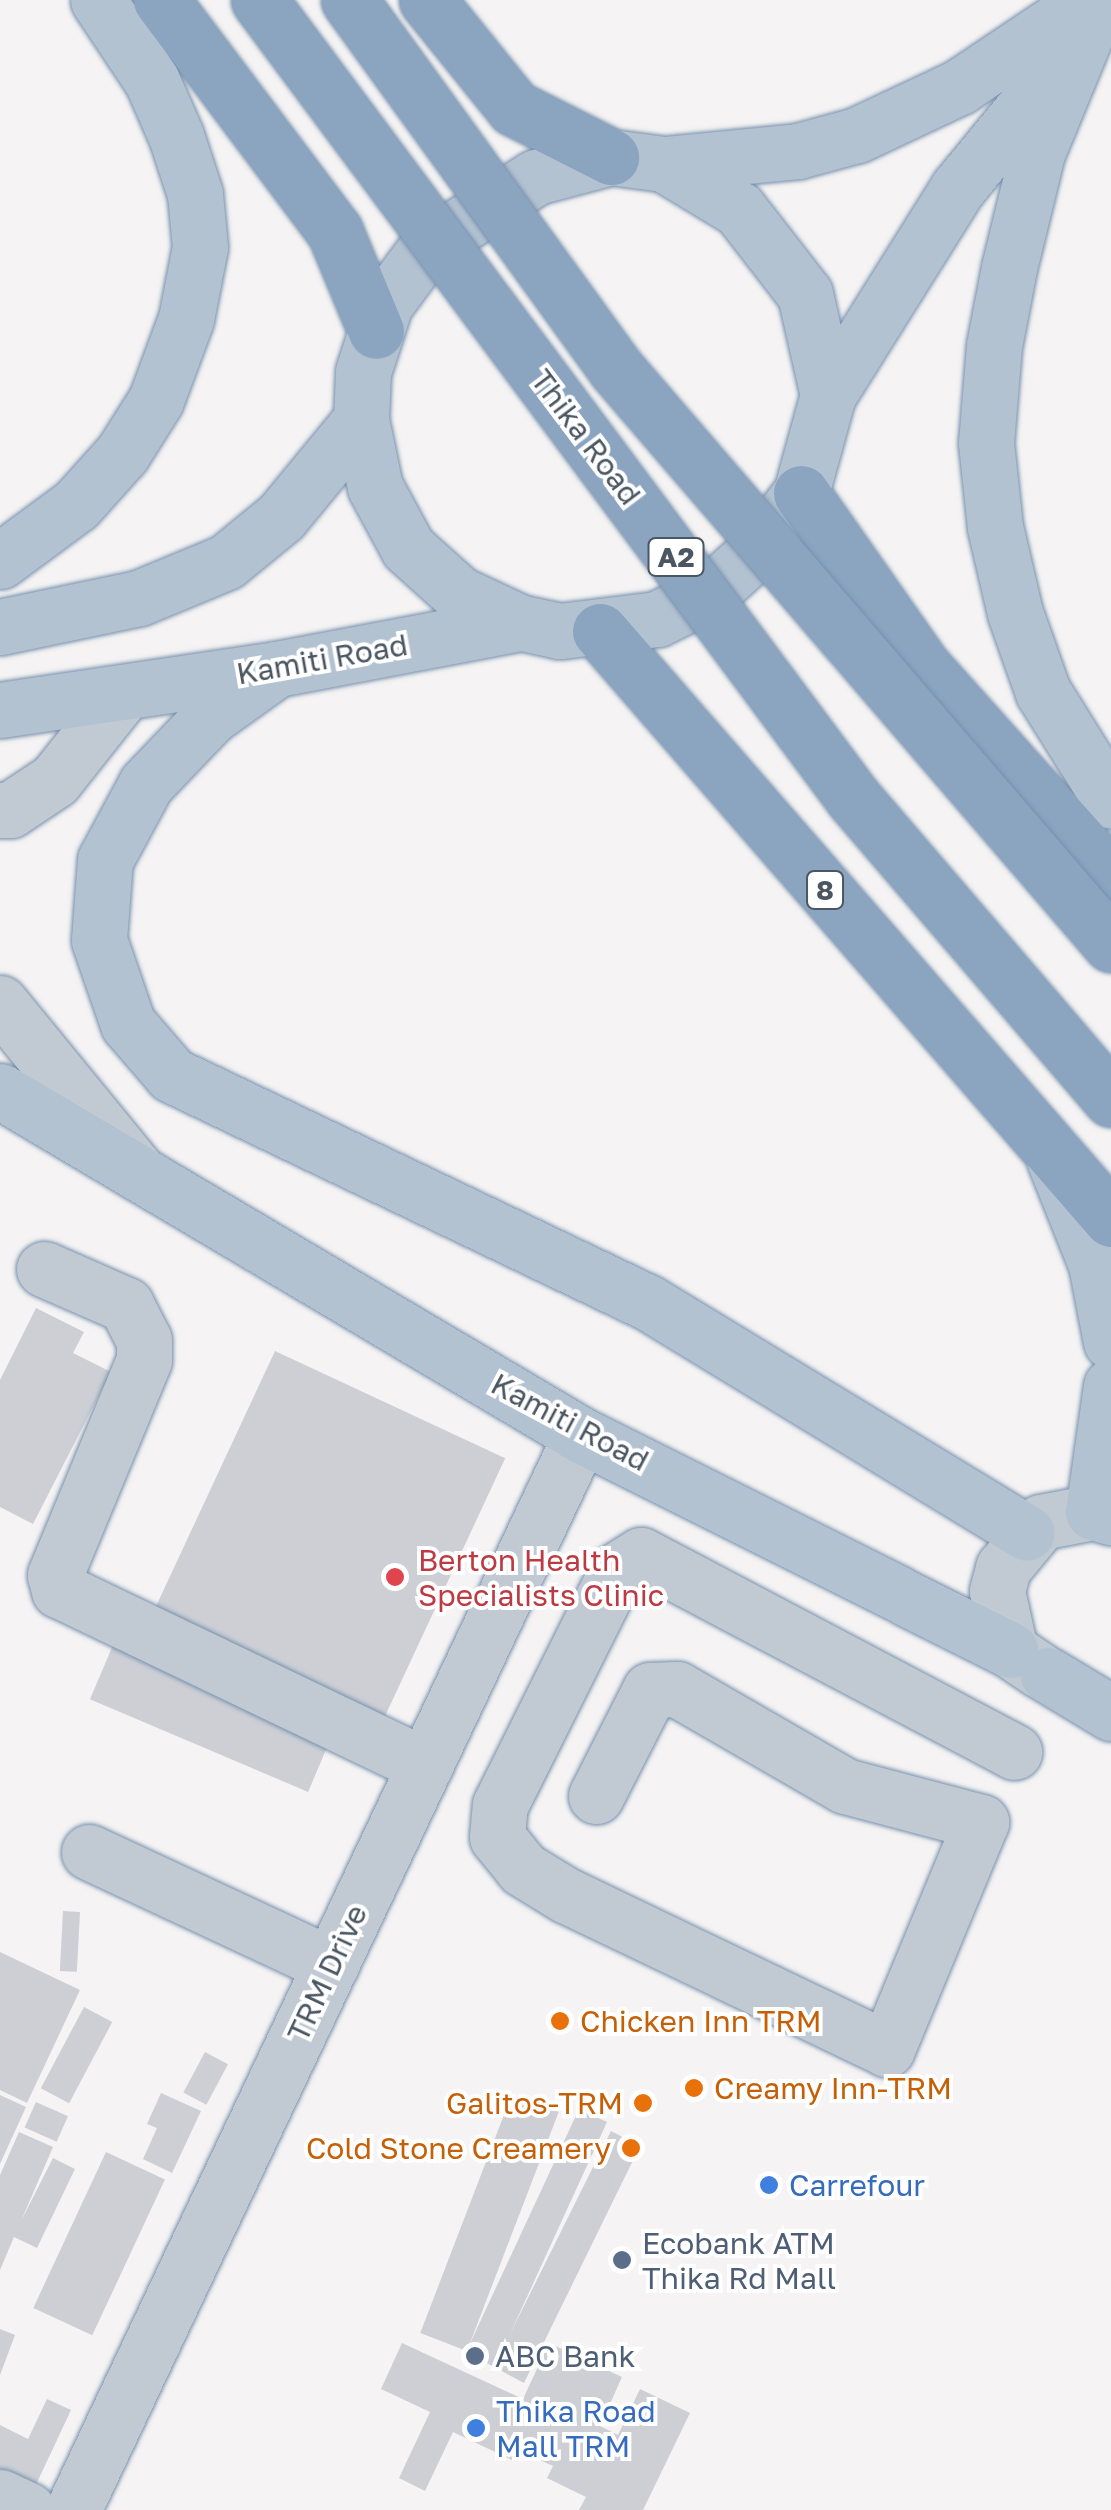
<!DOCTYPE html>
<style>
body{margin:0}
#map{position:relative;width:1111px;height:2510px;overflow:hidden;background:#f5f3f3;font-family:"Golos Text",sans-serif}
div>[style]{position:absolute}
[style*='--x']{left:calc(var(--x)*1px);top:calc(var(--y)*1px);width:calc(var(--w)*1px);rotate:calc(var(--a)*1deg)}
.building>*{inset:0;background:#cdcfd5;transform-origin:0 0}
.roads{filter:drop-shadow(0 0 2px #7690ad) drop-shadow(0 0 2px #7690ad)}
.minor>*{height:55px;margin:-27.5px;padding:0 27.5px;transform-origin:27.5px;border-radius:27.5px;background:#c1cad2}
.major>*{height:55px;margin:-27.5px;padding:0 27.5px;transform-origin:27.5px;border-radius:27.5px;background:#b3c2d1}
.highway>*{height:55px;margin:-27.5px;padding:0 27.5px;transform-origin:27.5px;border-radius:27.5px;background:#8ba5c1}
.bridges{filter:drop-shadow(0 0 2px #7690ad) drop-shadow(0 0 2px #7690ad)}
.highway-bridge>*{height:55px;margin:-27.5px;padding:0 27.5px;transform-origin:27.5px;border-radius:27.5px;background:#8ba5c1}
.dots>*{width:28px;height:28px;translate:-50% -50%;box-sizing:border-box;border:5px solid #fff;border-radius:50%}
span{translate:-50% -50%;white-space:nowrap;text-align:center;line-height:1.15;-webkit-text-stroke:8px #fff;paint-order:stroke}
.shield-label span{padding:2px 8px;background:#fff;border:2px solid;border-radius:8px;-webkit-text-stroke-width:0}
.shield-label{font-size:28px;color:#4a5661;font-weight:700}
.street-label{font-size:30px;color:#4a5661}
.health-label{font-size:30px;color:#be3a42}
.left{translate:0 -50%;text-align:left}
.food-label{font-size:30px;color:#c56008}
.right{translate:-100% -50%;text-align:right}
.shop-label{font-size:30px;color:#366cbe}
.service-label{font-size:30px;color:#4e5e75}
</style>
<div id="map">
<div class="building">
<div style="clip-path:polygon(36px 1308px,84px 1332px,73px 1353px,111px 1372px,33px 1524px,0 1507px,0 1380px)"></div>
<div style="left:275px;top:1351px;width:254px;height:292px;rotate:25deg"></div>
<div style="left:113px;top:1645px;width:237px;height:59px;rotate:23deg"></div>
<div style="left:63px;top:1911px;width:17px;height:60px;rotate:3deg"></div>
<div style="clip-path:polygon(0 1952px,80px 1990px,27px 2103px,0 2090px)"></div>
<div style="left:84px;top:2007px;width:32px;height:92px;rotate:28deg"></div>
<div style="left:205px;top:2052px;width:26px;height:46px;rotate:28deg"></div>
<div style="clip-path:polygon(161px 2093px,201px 2111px,172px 2173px,143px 2159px,157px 2128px,147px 2124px)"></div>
<div style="left:512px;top:2094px;width:50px;height:256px;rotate:21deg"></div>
<div style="clip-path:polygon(0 2095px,26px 2107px,0 2164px)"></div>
<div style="left:36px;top:2102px;width:35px;height:28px;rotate:24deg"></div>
<div style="clip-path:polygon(579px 2109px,607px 2122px,510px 2334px,611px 2131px,640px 2146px,524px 2383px,466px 2352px)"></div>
<div style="clip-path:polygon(19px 2132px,53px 2147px,21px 2221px,53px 2158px,75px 2169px,37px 2248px,14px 2237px,0 2270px,0 2175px)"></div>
<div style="left:106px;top:2152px;width:65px;height:172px;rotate:25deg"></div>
<div style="clip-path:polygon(0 2329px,15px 2335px,0 2375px)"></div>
<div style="clip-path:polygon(402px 2343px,523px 2399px,549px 2343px,622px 2377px,600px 2426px,618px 2435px,640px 2389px,690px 2413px,643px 2510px,579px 2510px,586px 2497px,547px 2478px,553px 2466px,520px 2451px,514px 2461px,453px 2432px,425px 2491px,399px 2478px,430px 2412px,381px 2389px)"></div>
<div style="clip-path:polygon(47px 2399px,71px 2410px,34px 2489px,0 2473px,0 2425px,28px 2439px)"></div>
</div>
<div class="roads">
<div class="minor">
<div style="--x:0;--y:810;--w:10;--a:0"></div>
<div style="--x:10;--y:810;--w:54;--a:-33.7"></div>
<div style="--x:55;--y:780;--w:111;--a:-51.6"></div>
<div style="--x:0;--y:1003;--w:221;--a:50.7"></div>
<div style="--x:44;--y:1269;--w:90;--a:23.7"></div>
<div style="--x:126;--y:1305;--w:39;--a:63"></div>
<div style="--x:144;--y:1340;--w:20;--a:90"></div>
<div style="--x:144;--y:1360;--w:233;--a:112.5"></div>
<div style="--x:55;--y:1575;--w:16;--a:75"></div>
<div style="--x:59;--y:1590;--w:406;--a:25.6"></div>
<div style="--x:1041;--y:1671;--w:37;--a:-146"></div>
<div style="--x:1010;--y:1650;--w:60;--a:-102.4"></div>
<div style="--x:997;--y:1591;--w:24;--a:-75"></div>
<div style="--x:1003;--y:1568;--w:60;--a:-50.4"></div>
<div style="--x:1041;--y:1522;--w:53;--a:-10.9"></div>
<div style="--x:596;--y:1796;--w:119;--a:-63"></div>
<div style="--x:650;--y:1690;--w:27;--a:-2"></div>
<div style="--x:677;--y:1689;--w:194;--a:30"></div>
<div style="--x:845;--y:1786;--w:141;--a:14.8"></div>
<div style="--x:981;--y:1822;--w:246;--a:112.5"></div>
<div style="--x:887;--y:2049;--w:355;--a:-154.4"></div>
<div style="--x:567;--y:1896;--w:52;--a:-148.5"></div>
<div style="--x:523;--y:1869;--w:41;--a:-129.1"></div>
<div style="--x:497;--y:1837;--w:32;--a:-85"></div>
<div style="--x:500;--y:1805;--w:263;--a:-63.5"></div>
<div style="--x:617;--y:1570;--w:28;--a:-32"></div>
<div style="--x:641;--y:1555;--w:422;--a:27.8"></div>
<div style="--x:89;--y:1852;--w:267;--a:25"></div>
<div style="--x:0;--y:2497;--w:31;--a:25"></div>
<div style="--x:73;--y:2510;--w:1189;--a:-64.71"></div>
</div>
<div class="major">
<div style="--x:1086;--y:34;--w:129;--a:112.4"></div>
<div style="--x:1037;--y:153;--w:118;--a:103.7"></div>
<div style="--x:1009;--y:268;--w:79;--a:100.9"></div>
<div style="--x:994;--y:346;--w:97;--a:94.7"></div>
<div style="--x:986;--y:443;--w:84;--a:83.9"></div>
<div style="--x:995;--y:527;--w:88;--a:76.9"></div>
<div style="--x:1015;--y:613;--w:84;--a:70.5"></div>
<div style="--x:1043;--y:692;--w:128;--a:58"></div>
<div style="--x:611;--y:157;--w:53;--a:7.5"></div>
<div style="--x:664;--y:164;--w:87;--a:31"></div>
<div style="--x:739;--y:209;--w:108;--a:52.2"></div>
<div style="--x:805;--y:294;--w:104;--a:77.2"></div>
<div style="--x:828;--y:395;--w:102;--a:105.4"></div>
<div style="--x:801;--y:493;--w:78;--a:128.2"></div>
<div style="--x:753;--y:554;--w:58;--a:137.8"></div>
<div style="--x:710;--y:593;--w:59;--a:153.9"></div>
<div style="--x:657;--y:619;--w:98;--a:172.9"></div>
<div style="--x:560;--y:631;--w:40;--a:-168"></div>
<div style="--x:521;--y:623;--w:68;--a:-154.9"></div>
<div style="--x:459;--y:594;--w:69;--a:-138"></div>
<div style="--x:408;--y:548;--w:69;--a:-118.4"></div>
<div style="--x:375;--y:487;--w:68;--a:-101.8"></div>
<div style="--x:361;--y:420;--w:48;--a:-87.6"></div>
<div style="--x:363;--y:372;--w:71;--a:-72.1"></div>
<div style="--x:385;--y:304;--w:72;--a:-53.4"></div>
<div style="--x:428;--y:246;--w:128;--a:-32.6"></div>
<div style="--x:536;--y:177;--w:78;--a:-14.9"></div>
<div style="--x:664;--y:164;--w:135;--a:-5.5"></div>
<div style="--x:798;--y:151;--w:61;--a:-15.2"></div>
<div style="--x:857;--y:135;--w:113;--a:-25.2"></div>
<div style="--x:959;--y:87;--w:156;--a:-33.8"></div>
<div style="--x:828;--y:395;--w:244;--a:-57.9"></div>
<div style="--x:958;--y:188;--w:242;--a:-50.7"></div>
<div style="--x:0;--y:561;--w:94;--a:-36.4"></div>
<div style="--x:76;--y:505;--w:69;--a:-48"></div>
<div style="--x:122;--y:454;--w:64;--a:-57.8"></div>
<div style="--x:156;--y:400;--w:86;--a:-69.7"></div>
<div style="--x:186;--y:319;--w:73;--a:-79"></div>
<div style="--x:200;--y:247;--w:53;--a:-95.4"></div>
<div style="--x:195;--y:194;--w:61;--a:-108.1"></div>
<div style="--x:176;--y:136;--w:60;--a:-113.6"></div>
<div style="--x:152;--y:81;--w:97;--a:-123.7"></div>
<div style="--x:0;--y:627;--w:142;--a:-11.8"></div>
<div style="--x:139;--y:598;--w:94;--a:-22.5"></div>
<div style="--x:226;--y:562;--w:71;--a:-39.3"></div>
<div style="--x:281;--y:517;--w:126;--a:-50.5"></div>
<div style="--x:277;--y:669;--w:82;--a:144.4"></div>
<div style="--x:210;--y:717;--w:93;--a:133.7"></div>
<div style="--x:146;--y:784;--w:86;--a:118.3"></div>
<div style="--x:105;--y:860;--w:80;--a:94.3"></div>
<div style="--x:99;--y:940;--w:89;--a:71"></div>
<div style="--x:128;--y:1024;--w:67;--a:49.2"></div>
<div style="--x:172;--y:1075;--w:529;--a:25.55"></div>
<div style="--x:649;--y:1303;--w:442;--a:31.3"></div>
<div style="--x:0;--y:710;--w:280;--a:-8.4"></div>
<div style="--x:277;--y:669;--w:248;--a:-10.7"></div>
<div style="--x:0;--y:1091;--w:675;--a:30.63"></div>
<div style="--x:581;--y:1435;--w:480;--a:26.6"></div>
<div style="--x:1054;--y:1159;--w:113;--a:68.2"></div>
<div style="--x:1096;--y:1264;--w:79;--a:79.1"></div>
<div style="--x:1111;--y:1386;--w:127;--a:98.1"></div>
<div style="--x:1093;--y:1512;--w:19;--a:16"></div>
<div style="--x:1048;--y:1675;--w:74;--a:31.1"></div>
</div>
<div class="highway">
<div style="--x:161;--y:0;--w:290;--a:53.1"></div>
<div style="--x:335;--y:232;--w:107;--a:67.5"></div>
<div style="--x:427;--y:0;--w:139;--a:51.1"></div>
<div style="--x:514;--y:108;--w:109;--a:26.8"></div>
<div style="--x:801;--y:493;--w:213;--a:55"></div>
<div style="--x:923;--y:667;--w:282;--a:48.2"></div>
<div style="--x:600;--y:631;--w:779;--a:49.01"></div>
</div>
</div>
<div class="bridges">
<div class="highway-bridge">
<div style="--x:259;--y:0;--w:996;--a:53.33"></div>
<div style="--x:854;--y:799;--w:395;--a:49.4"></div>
<div style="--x:349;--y:0;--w:455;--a:54.1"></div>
<div style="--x:616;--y:369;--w:759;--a:49.28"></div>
</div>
</div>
<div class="dots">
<div style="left:395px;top:1577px;background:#e0444e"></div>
<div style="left:560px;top:2021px;background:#e8710a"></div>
<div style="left:694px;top:2088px;background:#e8710a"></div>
<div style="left:643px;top:2103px;background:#e8710a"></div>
<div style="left:631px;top:2148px;background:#e8710a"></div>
<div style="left:769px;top:2185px;background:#3f7fe0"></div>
<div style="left:622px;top:2260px;background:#5c6f8a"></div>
<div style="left:475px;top:2356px;background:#5c6f8a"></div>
<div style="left:476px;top:2428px;background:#3f7fe0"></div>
</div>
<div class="shield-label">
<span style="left:676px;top:557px">A2</span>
<span style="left:825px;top:890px">8</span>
</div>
<div class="street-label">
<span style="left:586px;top:437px;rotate:53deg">Thika Road</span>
<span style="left:322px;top:659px;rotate:-10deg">Kamiti Road</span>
<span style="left:570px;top:1422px;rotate:28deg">Kamiti Road</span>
<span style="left:327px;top:1973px;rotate:-65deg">TRM Drive</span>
</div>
<div class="health-label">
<span class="left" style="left:418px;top:1577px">Berton Health<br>Specialists Clinic</span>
</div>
<div class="food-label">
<span class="left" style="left:580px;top:2021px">Chicken Inn TRM</span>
<span class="left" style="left:714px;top:2088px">Creamy Inn-TRM</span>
<span class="right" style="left:623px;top:2103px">Galitos-TRM</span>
<span class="right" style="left:611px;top:2148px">Cold Stone Creamery</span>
</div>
<div class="shop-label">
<span class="left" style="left:789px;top:2185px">Carrefour</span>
<span class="left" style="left:496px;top:2428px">Thika Road<br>Mall TRM</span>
</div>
<div class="service-label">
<span class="left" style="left:642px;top:2260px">Ecobank ATM<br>Thika Rd Mall</span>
<span class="left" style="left:495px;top:2356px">ABC Bank</span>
</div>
</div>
